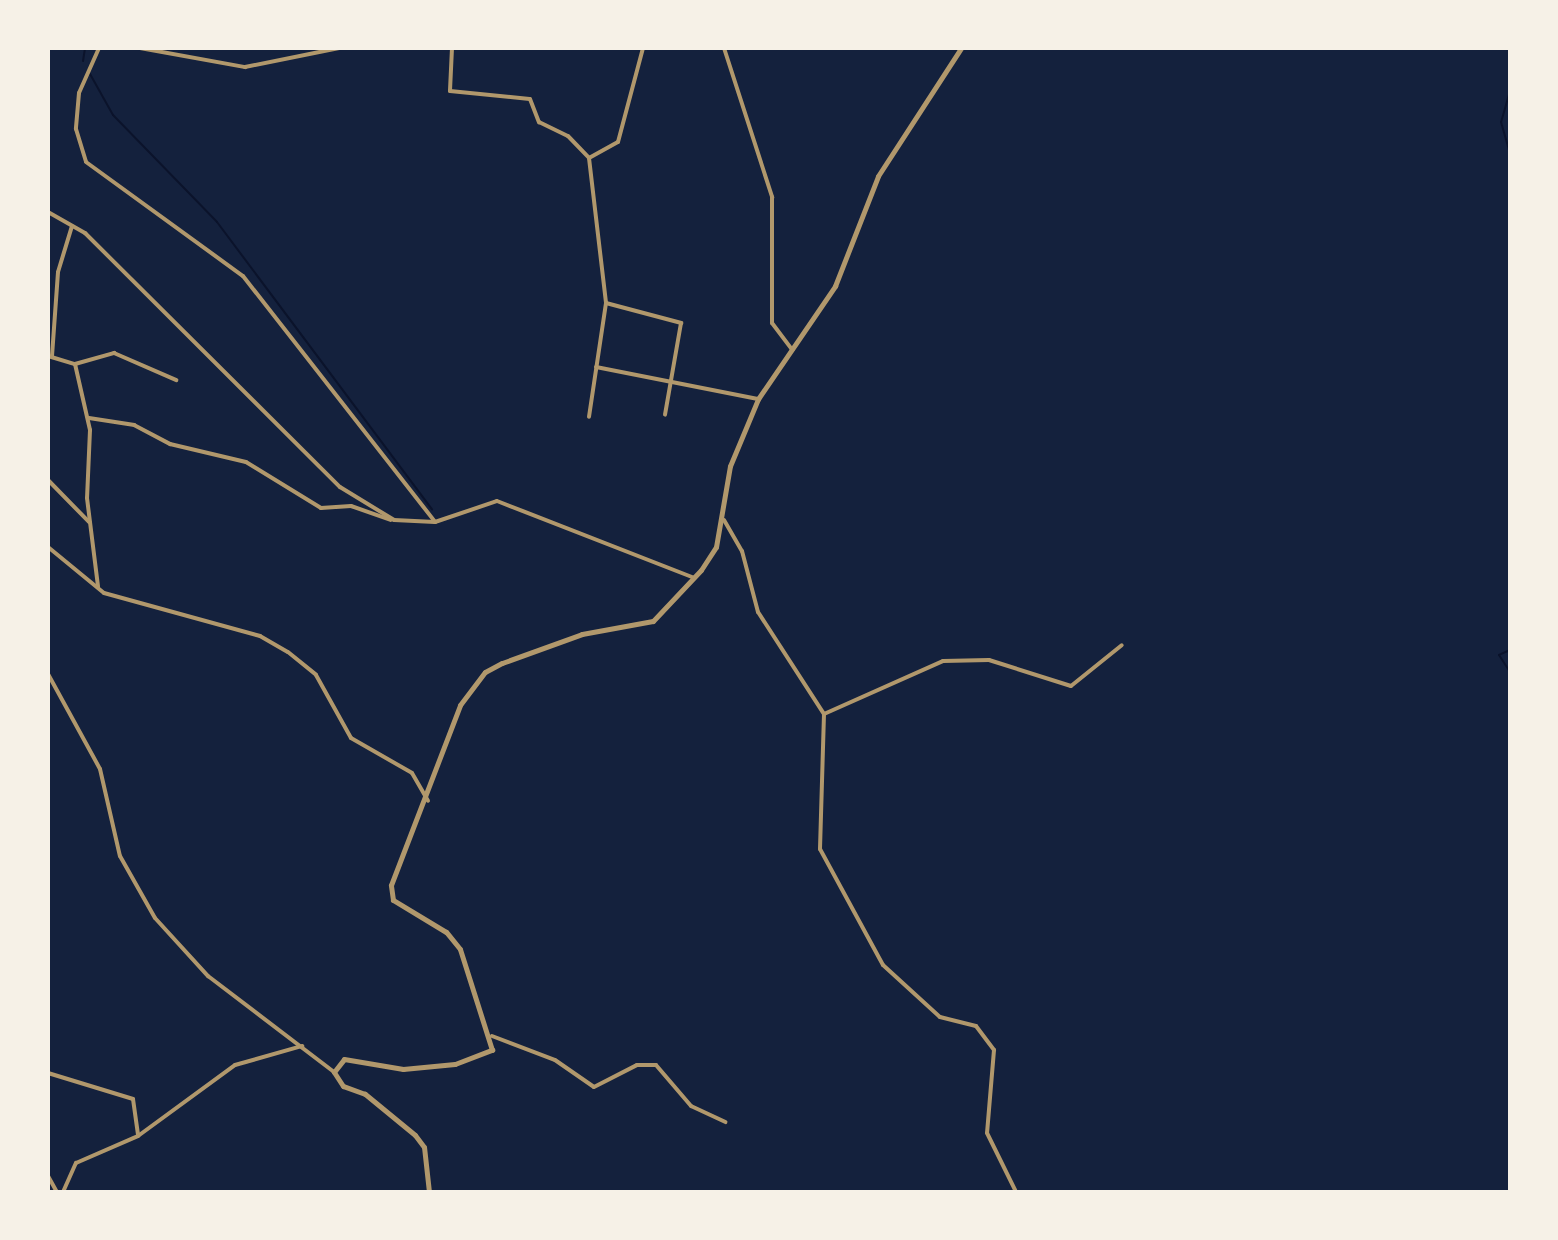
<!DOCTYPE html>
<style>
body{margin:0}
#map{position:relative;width:1558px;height:1240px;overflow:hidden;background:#14213d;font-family:"Exo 2",sans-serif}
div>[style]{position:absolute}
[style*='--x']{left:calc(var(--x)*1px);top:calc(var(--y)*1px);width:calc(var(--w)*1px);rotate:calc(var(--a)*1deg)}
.stream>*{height:2px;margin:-1px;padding:0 1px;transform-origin:1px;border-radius:1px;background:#0b132b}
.minor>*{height:4px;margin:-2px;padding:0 2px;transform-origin:2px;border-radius:2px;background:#b1986c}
.tertiary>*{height:5px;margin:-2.5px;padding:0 2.5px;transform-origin:2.5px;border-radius:2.5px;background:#b1986c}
span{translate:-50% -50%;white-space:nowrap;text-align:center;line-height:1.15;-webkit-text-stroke:6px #f6f1e7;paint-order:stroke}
.frame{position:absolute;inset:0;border:50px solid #f6f1e7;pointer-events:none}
</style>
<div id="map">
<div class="stream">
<div style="--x:83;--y:61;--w:13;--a:-81"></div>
<div style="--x:90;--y:74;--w:47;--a:60.7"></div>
<div style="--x:113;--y:115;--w:149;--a:45.8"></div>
<div style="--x:217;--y:222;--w:359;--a:53.2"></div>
<div style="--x:1510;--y:91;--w:32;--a:106"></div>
<div style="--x:1501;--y:122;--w:32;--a:74"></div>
<div style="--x:1510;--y:650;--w:12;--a:156"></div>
<div style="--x:1499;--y:655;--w:20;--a:57"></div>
</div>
<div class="minor">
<div style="--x:99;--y:48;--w:49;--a:114"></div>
<div style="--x:79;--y:93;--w:36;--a:95"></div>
<div style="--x:76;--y:129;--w:34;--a:73"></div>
<div style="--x:86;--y:162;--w:194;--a:36"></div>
<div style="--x:243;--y:276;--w:312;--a:52"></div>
<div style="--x:140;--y:48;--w:107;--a:10.3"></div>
<div style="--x:245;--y:67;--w:96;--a:-11.4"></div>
<div style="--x:452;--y:48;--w:43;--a:92.7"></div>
<div style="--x:450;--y:91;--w:80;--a:5.7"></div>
<div style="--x:530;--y:99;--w:25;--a:69"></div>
<div style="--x:539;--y:122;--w:32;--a:26"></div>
<div style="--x:568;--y:136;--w:30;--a:46"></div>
<div style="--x:589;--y:158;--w:146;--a:83.3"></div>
<div style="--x:606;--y:303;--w:115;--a:98.5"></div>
<div style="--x:724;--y:48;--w:157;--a:72.1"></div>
<div style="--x:772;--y:197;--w:126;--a:90"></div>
<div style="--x:772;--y:323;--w:34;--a:53"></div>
<div style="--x:1510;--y:113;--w:7;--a:90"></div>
<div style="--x:589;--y:158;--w:33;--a:-29"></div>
<div style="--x:618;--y:142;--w:97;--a:-75.1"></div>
<div style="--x:48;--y:212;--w:43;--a:29.6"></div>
<div style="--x:85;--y:233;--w:360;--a:44.9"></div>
<div style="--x:340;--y:487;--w:63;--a:31.4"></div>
<div style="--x:394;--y:520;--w:41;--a:2.8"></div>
<div style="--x:435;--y:522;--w:65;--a:-18.7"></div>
<div style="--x:497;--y:501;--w:212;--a:21.3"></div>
<div style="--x:606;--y:303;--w:78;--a:14.9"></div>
<div style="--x:681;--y:323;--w:93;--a:99.9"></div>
<div style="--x:48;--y:356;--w:28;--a:17"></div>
<div style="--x:75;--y:364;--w:41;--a:-15.8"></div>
<div style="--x:114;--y:353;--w:68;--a:23.5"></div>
<div style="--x:52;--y:356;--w:84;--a:-85.9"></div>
<div style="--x:58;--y:272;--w:48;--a:-73.1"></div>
<div style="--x:75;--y:364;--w:68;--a:77.2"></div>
<div style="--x:90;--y:430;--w:68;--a:92.5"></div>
<div style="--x:87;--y:498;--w:89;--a:82.9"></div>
<div style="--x:596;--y:367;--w:165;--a:11.2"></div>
<div style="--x:89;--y:418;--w:46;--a:8.8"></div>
<div style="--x:134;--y:425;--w:41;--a:27.8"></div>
<div style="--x:170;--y:444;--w:78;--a:13.3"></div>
<div style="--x:246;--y:462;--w:88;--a:31.5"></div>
<div style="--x:321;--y:508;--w:30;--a:-4"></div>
<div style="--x:351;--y:506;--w:42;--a:19.3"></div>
<div style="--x:48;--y:480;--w:59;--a:45.7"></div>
<div style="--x:724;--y:520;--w:36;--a:60"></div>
<div style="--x:742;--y:551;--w:63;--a:75.3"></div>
<div style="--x:758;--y:612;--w:121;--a:57.1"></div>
<div style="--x:824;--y:714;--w:135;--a:91.7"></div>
<div style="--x:820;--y:849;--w:132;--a:61.5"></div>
<div style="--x:883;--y:965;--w:77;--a:42.4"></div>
<div style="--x:940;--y:1017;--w:37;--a:14"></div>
<div style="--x:976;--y:1026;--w:30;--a:53"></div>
<div style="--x:994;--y:1050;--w:83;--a:94.8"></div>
<div style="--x:987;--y:1133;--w:66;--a:63.8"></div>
<div style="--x:48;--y:547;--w:72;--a:39.4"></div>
<div style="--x:104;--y:593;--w:162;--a:15.4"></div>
<div style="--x:260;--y:636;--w:32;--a:30"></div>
<div style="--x:288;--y:652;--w:36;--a:39"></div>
<div style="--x:316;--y:675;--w:72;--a:60.9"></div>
<div style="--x:351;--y:738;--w:70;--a:29.8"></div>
<div style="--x:412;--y:773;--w:32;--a:60"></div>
<div style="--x:48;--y:674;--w:108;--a:61.3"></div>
<div style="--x:100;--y:769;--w:89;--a:77.1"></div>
<div style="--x:120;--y:856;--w:71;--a:60.6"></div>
<div style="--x:155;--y:918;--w:79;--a:47.6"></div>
<div style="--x:208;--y:976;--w:158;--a:37.3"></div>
<div style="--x:824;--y:714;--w:130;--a:-24"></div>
<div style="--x:943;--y:661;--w:46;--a:-1.2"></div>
<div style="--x:989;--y:660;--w:86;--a:17.6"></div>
<div style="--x:1071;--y:686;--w:65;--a:-38.8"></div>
<div style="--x:492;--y:1036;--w:67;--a:20.9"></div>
<div style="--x:555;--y:1060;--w:47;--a:34.7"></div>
<div style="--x:594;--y:1087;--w:48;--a:-27.1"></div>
<div style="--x:637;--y:1065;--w:19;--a:0"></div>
<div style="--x:656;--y:1065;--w:54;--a:49.5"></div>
<div style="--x:691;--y:1106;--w:38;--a:25"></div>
<div style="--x:48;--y:1073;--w:89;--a:17"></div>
<div style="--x:133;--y:1099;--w:37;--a:82"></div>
<div style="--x:48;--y:1176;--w:18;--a:61"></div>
<div style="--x:63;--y:1192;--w:32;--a:-66"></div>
<div style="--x:76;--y:1163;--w:68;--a:-23.5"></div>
<div style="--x:138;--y:1136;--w:120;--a:-36.2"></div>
<div style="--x:235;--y:1065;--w:70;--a:-15.8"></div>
</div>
<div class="tertiary">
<div style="--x:429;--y:1192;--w:45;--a:-96.3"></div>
<div style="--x:424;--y:1147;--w:15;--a:-127"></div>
<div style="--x:415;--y:1135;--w:65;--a:-140.6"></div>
<div style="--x:365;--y:1094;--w:23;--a:-160"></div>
<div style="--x:343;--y:1086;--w:17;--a:-123"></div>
<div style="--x:334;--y:1072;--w:16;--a:-52"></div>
<div style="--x:344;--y:1059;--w:60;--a:9.6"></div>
<div style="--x:403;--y:1069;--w:52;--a:-5.5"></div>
<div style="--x:455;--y:1064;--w:40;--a:-21"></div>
<div style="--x:492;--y:1050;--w:106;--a:-107.6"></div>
<div style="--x:460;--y:949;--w:22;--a:-129"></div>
<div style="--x:446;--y:932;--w:62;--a:-148.9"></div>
<div style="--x:393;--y:900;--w:15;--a:-98"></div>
<div style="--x:391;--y:885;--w:193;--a:-69"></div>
<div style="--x:460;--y:705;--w:41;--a:-52.9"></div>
<div style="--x:485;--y:672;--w:19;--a:-28"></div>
<div style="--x:502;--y:663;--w:85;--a:-19.9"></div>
<div style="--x:582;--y:634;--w:72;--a:-10.4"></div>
<div style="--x:653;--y:621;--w:70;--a:-46.7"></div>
<div style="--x:701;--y:570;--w:27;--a:-57"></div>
<div style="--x:716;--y:547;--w:82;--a:-80.2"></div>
<div style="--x:730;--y:466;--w:73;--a:-67.3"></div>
<div style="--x:758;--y:399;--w:137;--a:-55.7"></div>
<div style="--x:835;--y:286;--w:118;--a:-68.6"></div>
<div style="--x:878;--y:176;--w:153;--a:-57"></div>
</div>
<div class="frame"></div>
</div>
